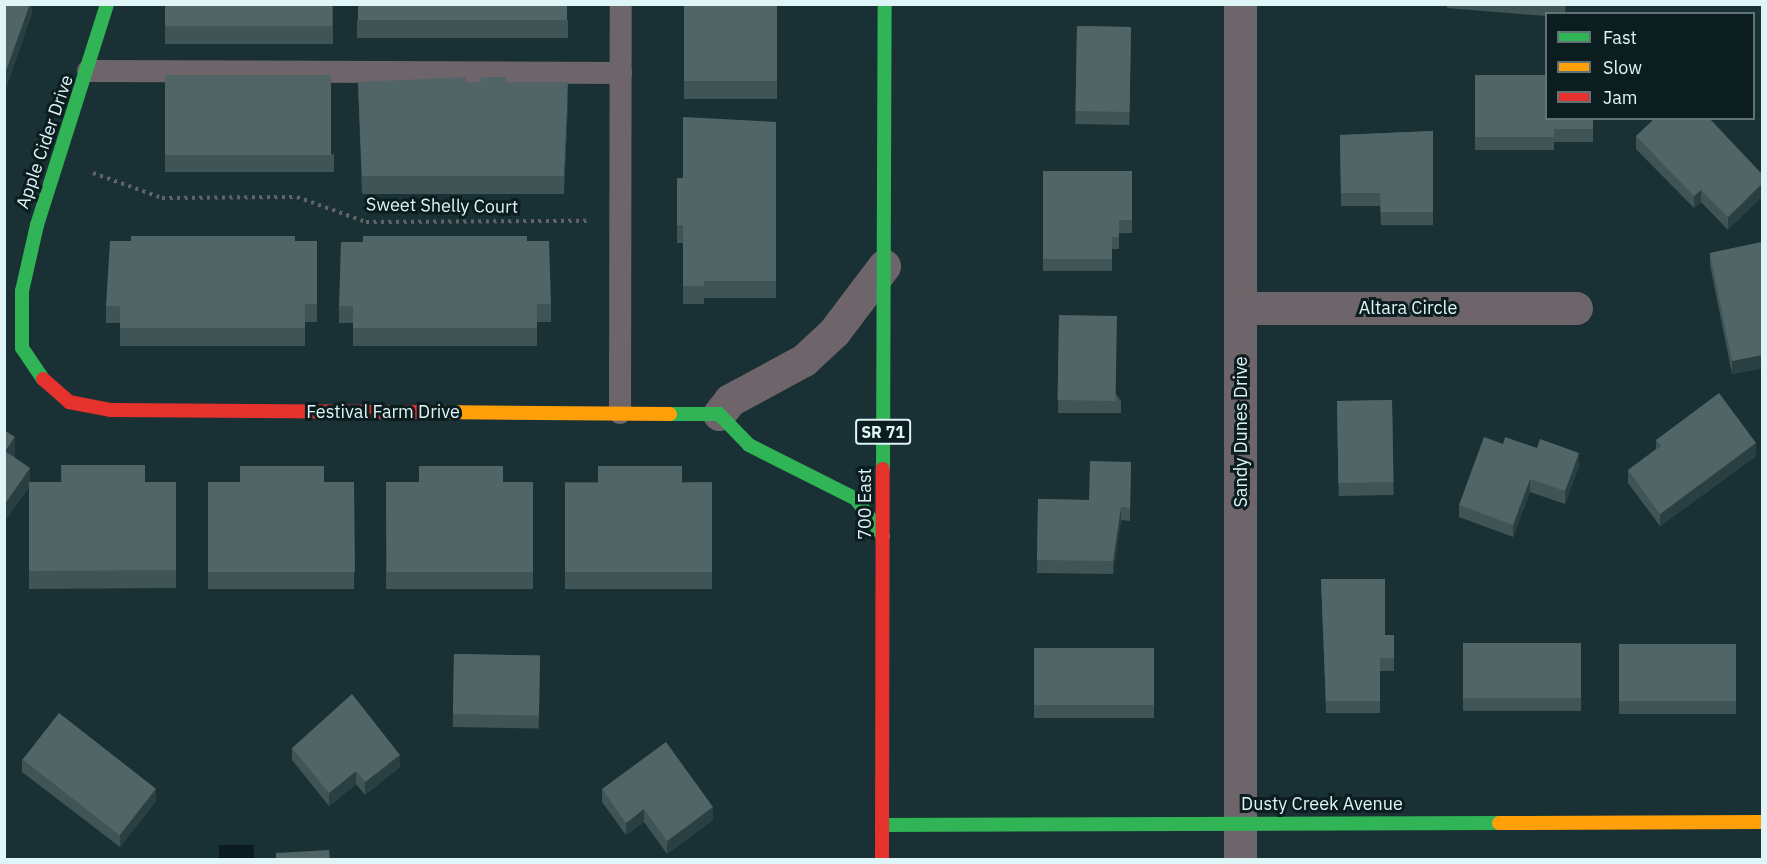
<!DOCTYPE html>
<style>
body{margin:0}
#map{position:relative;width:1767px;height:864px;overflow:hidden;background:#193134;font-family:"IBM Plex Sans",sans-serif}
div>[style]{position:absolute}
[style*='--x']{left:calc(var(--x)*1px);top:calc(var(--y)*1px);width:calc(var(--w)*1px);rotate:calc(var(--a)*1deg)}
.water>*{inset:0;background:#0a1c1f;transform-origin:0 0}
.path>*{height:4px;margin-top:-2px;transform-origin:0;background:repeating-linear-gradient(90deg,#636367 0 3px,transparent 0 7.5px)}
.lane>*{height:22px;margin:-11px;padding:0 11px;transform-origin:11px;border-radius:11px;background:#6e656a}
.street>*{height:33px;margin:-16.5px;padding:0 16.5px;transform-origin:16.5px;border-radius:16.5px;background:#6e656a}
.fast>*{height:14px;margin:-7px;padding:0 7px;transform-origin:7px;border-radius:7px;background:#30b455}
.slow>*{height:14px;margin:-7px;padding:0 7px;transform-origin:7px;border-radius:7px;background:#ff9f0a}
.jam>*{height:14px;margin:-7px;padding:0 7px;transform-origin:7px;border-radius:7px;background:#e5322d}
.wall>*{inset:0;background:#405456;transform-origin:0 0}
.shaded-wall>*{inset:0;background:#293f41}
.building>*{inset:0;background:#516567;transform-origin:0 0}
span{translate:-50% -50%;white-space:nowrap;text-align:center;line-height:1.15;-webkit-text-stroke:6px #0c1d20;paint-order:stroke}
.shield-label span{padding:2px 4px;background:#0c1d20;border:2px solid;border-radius:4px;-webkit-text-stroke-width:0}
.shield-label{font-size:16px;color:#def4f7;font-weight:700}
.street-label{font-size:18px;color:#def4f7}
.frame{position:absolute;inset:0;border:6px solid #def4f7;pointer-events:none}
.legend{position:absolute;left:1545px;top:12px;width:210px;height:108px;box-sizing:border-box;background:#0c1d20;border:2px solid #607376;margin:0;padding:8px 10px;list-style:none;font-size:18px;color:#def4f7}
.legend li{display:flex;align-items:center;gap:12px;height:30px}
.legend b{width:30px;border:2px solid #607376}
</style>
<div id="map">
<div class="water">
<div style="left:219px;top:845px;width:35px;height:14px"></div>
</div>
<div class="path">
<div style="--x:93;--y:173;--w:73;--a:19.9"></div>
<div style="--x:162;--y:198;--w:135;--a:-0.4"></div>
<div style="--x:297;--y:197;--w:73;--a:19.9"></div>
<div style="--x:366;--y:222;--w:221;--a:-0.3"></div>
</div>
<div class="lane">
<div style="--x:88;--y:71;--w:533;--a:0.21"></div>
<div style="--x:620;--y:413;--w:409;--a:-89.9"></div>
</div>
<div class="street">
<div style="--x:1240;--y:4;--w:856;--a:90"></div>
<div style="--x:1241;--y:308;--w:335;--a:0"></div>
<div style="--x:719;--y:414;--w:18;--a:-52"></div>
<div style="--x:730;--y:400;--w:84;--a:-28.4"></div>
<div style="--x:804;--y:360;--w:41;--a:-43"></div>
<div style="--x:834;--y:332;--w:83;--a:-52.9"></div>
</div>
<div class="fast">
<div style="--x:43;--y:379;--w:37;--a:-124"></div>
<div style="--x:22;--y:348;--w:57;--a:-90"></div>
<div style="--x:22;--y:291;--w:68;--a:-77.2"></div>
<div style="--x:37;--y:225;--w:232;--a:-72.4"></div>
<div style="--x:670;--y:414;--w:49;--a:0"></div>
<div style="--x:719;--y:414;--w:43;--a:45.9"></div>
<div style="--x:749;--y:445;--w:120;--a:26.8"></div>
<div style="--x:856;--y:499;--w:46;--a:53.9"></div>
<div style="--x:883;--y:469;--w:465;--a:-89.8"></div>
<div style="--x:882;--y:825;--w:617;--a:-0.19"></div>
</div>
<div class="slow">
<div style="--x:432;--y:412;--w:238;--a:0.5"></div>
<div style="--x:1499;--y:823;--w:263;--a:-0.2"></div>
</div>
<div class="jam">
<div style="--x:43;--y:379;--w:35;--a:41"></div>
<div style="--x:69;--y:402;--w:43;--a:10.8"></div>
<div style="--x:111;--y:410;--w:321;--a:0.4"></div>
<div style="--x:882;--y:860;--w:391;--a:-89.9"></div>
</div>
<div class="wall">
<div style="left:165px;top:4px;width:168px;height:40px"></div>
<div style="left:684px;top:4px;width:93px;height:95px"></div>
<div style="clip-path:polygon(1447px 4px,1566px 4px,1565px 14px,1546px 14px,1546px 16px,1447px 8px)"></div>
<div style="left:357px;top:20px;width:211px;height:18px"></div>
<div style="left:1077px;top:26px;width:54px;height:98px;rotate:1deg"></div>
<div style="clip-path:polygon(165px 75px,334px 155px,334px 172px,165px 172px)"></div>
<div style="clip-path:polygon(1475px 75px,1593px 118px,1593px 142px,1554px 142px,1554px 150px,1475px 150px)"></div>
<div style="clip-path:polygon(358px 82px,506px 82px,568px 100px,564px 194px,362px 194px)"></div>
<div style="clip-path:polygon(776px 122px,776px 298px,704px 298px,704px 304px,683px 304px,683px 243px,677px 243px,677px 178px,683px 178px)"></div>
<div style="clip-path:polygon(1433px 131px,1433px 225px,1381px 225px,1380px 206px,1341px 206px,1340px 135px)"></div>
<div style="clip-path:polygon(1636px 136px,1762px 174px,1728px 230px,1701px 202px,1694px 208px,1636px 149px)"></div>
<div style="clip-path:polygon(1043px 171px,1132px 171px,1132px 233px,1119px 233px,1119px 249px,1112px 249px,1112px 271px,1043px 271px)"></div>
<div style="clip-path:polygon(131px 241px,317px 241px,317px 322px,305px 322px,305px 346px,120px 346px,120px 323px,106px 323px,106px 306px)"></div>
<div style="clip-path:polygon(527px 241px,551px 304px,551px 322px,537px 322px,537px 346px,353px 346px,353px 323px,339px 323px,339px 306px,363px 242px)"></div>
<div style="clip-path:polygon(1762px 242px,1762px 368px,1732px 374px,1710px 265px,1710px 253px)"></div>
<div style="clip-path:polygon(1059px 315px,1121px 401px,1121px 413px,1058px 413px)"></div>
<div style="left:1392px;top:400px;width:95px;height:55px;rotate:89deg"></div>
<div style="clip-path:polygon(4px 430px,15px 454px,14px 456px,30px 482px,61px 482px,61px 465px,145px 482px,176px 482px,176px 588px,29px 589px,29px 487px,4px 522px)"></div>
<div style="clip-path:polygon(1656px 440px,1756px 456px,1660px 526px,1628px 483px,1628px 470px,1656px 449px)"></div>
<div style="clip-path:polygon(1503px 444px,1579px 466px,1565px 504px,1530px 492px,1513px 537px,1459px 517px,1459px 505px)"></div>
<div style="clip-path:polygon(1131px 462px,1130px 521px,1121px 520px,1113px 574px,1037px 573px,1038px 499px,1089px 500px)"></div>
<div style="left:208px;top:482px;width:146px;height:107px"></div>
<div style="left:386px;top:482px;width:147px;height:107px"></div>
<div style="left:712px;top:482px;width:107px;height:147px;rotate:90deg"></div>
<div style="clip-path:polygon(1321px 579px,1385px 635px,1394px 635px,1394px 671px,1380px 671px,1380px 713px,1326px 713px)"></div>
<div style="left:1463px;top:643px;width:118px;height:68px"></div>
<div style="left:1736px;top:644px;width:70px;height:117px;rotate:90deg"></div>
<div style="left:1034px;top:648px;width:120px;height:70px"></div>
<div style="left:454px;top:654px;width:86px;height:73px;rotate:1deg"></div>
<div style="clip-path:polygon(292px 748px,400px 767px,365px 795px,356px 784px,329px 806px,292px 760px)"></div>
<div style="clip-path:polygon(22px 759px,156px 801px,120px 847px,22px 772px)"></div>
<div style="clip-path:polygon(602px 789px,713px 820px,667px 854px,644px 822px,626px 835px,602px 802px)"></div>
</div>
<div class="shaded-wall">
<div style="clip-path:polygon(30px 4px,32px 4px,32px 14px,5px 92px,5px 74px)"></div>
<div style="clip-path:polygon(568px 82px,568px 100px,564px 194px,564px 176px)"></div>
<div style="clip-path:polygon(1762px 184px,1762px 197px,1728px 230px,1728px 217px)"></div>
<div style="clip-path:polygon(1701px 190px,1701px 202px,1694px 208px,1694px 196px)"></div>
<div style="clip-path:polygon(1762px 355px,1762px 368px,1732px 374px,1732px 361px)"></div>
<div style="clip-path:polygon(15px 437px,15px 454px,5px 468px,5px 451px)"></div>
<div style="clip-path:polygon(1756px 443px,1756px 456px,1660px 526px,1660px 514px)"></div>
<div style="clip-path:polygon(1579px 453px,1579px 466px,1565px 504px,1565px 491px)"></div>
<div style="clip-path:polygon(30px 468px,30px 485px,4px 522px,4px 505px)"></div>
<div style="clip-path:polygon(1530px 479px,1530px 492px,1513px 537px,1513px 525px)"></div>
<div style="clip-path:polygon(1121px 507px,1121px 520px,1113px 574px,1113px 561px)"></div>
<div style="clip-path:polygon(400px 755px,400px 767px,365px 795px,365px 782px)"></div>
<div style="clip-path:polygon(356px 771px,356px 784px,329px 806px,329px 793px)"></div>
<div style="clip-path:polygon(156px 788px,156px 801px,120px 847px,120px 834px)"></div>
<div style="clip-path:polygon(713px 807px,713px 820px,667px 854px,667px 841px)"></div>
<div style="clip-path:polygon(644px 809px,644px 822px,626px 835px,626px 823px)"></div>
</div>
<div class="building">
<div style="clip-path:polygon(4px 4px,30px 4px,5px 74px,4px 74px)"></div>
<div style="left:165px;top:4px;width:167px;height:22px"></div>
<div style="left:358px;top:4px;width:209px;height:16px"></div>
<div style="left:684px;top:4px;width:93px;height:77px"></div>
<div style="left:1077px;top:26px;width:54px;height:85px;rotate:1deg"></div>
<div style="left:165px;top:75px;width:166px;height:80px"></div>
<div style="clip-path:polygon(1475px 75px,1546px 75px,1546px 118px,1593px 118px,1593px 129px,1554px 129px,1554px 137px,1475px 137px)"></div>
<div style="clip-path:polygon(466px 77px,466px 82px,481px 82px,481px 77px,506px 77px,506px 82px,568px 82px,564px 176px,362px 176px,358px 82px)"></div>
<div style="clip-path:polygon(683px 117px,776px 122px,776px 281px,704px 281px,704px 286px,683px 286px,683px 225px,677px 225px,677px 178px,683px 178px)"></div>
<div style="clip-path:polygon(1655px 118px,1709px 118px,1762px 174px,1762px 184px,1728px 217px,1701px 190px,1694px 196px,1636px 136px)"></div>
<div style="clip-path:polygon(1433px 131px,1433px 212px,1381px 212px,1380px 193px,1341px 193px,1340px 135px)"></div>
<div style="clip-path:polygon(1043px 171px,1132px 171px,1132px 220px,1119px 220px,1119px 237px,1112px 237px,1112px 259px,1043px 259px)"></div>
<div style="clip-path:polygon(131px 236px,295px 236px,295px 241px,317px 241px,317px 304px,305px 304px,305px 328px,120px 328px,120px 306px,106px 306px,110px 241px,131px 241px)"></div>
<div style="clip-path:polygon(363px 236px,527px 236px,527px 241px,549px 241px,551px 304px,537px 304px,537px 328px,353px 328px,353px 306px,339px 306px,341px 242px,363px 242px)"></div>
<div style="clip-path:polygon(1762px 242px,1762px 355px,1732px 361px,1710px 253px)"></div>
<div style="left:1059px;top:315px;width:58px;height:85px;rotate:1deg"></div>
<div style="clip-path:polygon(1719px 393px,1756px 443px,1660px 514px,1628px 470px,1661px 446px,1656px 440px)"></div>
<div style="left:1392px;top:400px;width:82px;height:55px;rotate:89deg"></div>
<div style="clip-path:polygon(4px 430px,15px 437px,5px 451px,30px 468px,4px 505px)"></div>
<div style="clip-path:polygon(1484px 437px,1503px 444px,1505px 437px,1537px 448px,1540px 439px,1579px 453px,1565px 491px,1530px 479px,1513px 525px,1459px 505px)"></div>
<div style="clip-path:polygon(1090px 461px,1131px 462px,1130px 508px,1121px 507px,1113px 561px,1037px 560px,1038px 499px,1089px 500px)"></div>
<div style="clip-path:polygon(61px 465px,145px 465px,145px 482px,176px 482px,176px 570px,29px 571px,29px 482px,62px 482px)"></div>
<div style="clip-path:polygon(240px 466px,324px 466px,324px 482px,354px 482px,355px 572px,208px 572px,208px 482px,240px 482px)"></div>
<div style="clip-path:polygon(419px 466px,503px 466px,503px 482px,533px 482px,533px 572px,387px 572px,386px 482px,419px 482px)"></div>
<div style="clip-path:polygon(598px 466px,682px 466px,682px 483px,712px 482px,712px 572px,565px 572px,565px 483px,598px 483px)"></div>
<div style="clip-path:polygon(1321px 579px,1385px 579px,1385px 635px,1394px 635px,1394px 658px,1380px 658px,1380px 701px,1326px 701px)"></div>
<div style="left:1463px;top:643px;width:118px;height:55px"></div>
<div style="left:1736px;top:644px;width:57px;height:117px;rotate:90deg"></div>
<div style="left:1034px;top:648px;width:120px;height:57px"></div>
<div style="left:454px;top:654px;width:86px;height:60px;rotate:1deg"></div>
<div style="clip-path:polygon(352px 694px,400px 755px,365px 782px,356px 771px,329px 793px,292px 748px)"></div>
<div style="left:59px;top:713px;width:123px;height:59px;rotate:38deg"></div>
<div style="clip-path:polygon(666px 742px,713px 807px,667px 841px,644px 809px,626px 823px,602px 789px)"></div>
<div style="clip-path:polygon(329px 850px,330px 860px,276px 860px,276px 853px)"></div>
</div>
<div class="shield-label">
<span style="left:883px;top:432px">SR 71</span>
</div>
<div class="street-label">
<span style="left:45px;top:142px;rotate:-71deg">Apple Cider Drive</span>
<span style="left:442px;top:206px;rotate:1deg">Sweet Shelly Court</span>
<span style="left:1408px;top:308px">Altara Circle</span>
<span style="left:383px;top:412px">Festival Farm Drive</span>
<span style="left:1241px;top:432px;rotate:-90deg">Sandy Dunes Drive</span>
<span style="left:865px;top:504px;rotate:-90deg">700 East</span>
<span style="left:1322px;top:804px">Dusty Creek Avenue</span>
</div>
<div class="frame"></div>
<ul class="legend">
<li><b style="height:8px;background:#30b455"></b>Fast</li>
<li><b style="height:8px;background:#ff9f0a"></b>Slow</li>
<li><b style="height:8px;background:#e5322d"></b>Jam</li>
</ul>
</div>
